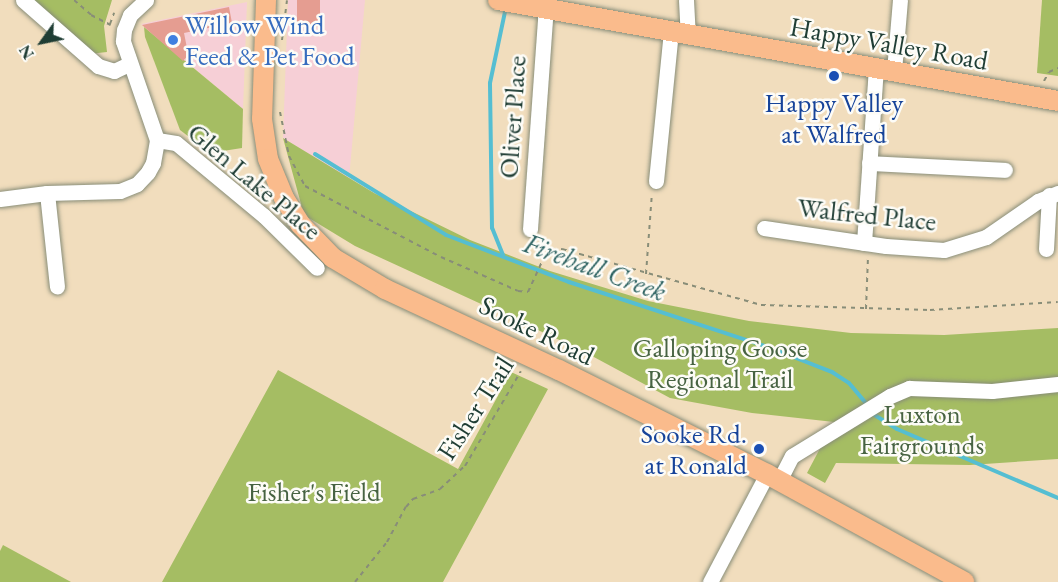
<!DOCTYPE html>
<style>
body{margin:0}
#map{position:relative;width:1058px;height:582px;overflow:hidden;background:#f1ddbd;font-family:"EB Garamond",serif}
div>[style]{position:absolute}
[style*='--x']{left:calc(var(--x)*1px);top:calc(var(--y)*1px);width:calc(var(--w)*1px);rotate:calc(var(--a)*1deg)}
.built>*{inset:0;background:#f6cfd6}
.green>*{inset:0;background:#a5bd63}
.stream>*{height:4px;margin:-2px;padding:0 2px;transform-origin:2px;border-radius:2px;background:#55bed2}
.building>*{inset:0;background:#e59d91;transform-origin:0 0}
.path>*{height:2px;margin-top:-1px;transform-origin:0;background:repeating-linear-gradient(90deg,#888d78 0 4.5px,transparent 0 9px)}
.roads{filter:drop-shadow(0 0 2px #888d78) drop-shadow(0 0 2px #888d78)}
.minor>*{height:15px;margin:-7.5px;padding:0 7.5px;transform-origin:7.5px;border-radius:7.5px;background:#fff}
.major>*{height:20px;margin:-10px;padding:0 10px;transform-origin:10px;border-radius:10px;background:#fabb8c}
.dots>*{width:16px;height:16px;translate:-50% -50%;box-sizing:border-box;border:3px solid #fdfcf7;border-radius:50%}
span{translate:-50% -50%;white-space:nowrap;text-align:center;line-height:1.15;-webkit-text-stroke:5px #fdfcf7;paint-order:stroke}
.shop-label{font-size:27px;color:#366cbe}
.left{translate:0 -50%;text-align:left}
.street-label{font-size:27px;color:#1f3d34}
.transit-label{font-size:27px;color:#164399}
.right{translate:-100% -50%;text-align:right}
.park-label{font-size:27px;color:#476342}
.water-label{font-size:28px;color:#2f6463;font-style:italic}
.north{position:absolute;left:12px;top:12px;width:60px;height:60px;-webkit-text-stroke:4px #fdfcf7;paint-order:stroke;rotate:237deg;font-size:16px;font-weight:700;line-height:24px;text-align:center;color:#1f3d34}
.north::after{content:'';display:block;margin:auto;width:21px;height:27px;background:#1f3d34;clip-path:polygon(50% 0,100% 100%,50% 72%,0 100%)}
</style>
<div id="map">
<div class="built">
<div style="clip-path:polygon(288px 0,365px 0,349px 179px,283px 138px)"></div>
<div style="clip-path:polygon(247px 2px,243px 109px,141px 24px)"></div>
</div>
<div class="green">
<div style="clip-path:polygon(28px 0,112px 0,104px 26px,107px 52px,89px 54px)"></div>
<div style="clip-path:polygon(1042px 0,1058px 0,1058px 76px,1037px 73px)"></div>
<div style="clip-path:polygon(144px 27px,243px 109px,242px 148px,210px 153px,180px 130px,145px 37px)"></div>
<div style="clip-path:polygon(283px 138px,374px 193px,470px 240px,550px 271px,648px 301px,749px 321px,851px 333px,944px 335px,1058px 328px,1058px 459px,970px 465px,836px 463px,825px 483px,807px 473px,834px 422px,752px 413px,670px 398px,579px 349px,355px 246px,304px 215px)"></div>
<div style="clip-path:polygon(278px 370px,458px 469px,511px 372px,548px 389px,443px 582px,162px 582px)"></div>
<div style="clip-path:polygon(3px 545px,71px 582px,0 582px,0 551px)"></div>
</div>
<div class="stream">
<div style="--x:315;--y:154;--w:154;--a:31.7"></div>
<div style="--x:446;--y:235;--w:132;--a:20.9"></div>
<div style="--x:569;--y:282;--w:209;--a:18.1"></div>
<div style="--x:768;--y:347;--w:69;--a:21.3"></div>
<div style="--x:832;--y:372;--w:20;--a:33"></div>
<div style="--x:849;--y:383;--w:25;--a:50"></div>
<div style="--x:503;--y:255;--w:29;--a:-112"></div>
<div style="--x:492;--y:228;--w:145;--a:-90.8"></div>
<div style="--x:490;--y:83;--w:78;--a:-78.1"></div>
<div style="--x:873;--y:414;--w:28;--a:32"></div>
<div style="--x:897;--y:429;--w:175;--a:23.2"></div>
</div>
<div class="building">
<div style="left:297px;top:0;width:23px;height:27px"></div>
<div style="clip-path:polygon(229px 7px,232px 23px,184px 33px,187px 48px,191px 52px,183px 61px,142px 25px)"></div>
</div>
<div class="path">
<div style="--x:74;--y:0;--w:23;--a:41"></div>
<div style="--x:91;--y:15;--w:22;--a:27"></div>
<div style="--x:110;--y:24;--w:12;--a:-70"></div>
<div style="--x:282;--y:40;--w:40;--a:-82.9"></div>
<div style="--x:1044;--y:81;--w:10;--a:-61"></div>
<div style="--x:1049;--y:72;--w:10;--a:-24"></div>
<div style="--x:280;--y:112;--w:45;--a:78.4"></div>
<div style="--x:289;--y:156;--w:34;--a:62"></div>
<div style="--x:305;--y:186;--w:153;--a:27.6"></div>
<div style="--x:441;--y:257;--w:84;--a:23.8"></div>
<div style="--x:518;--y:291;--w:10;--a:6"></div>
<div style="--x:528;--y:292;--w:41;--a:-65.3"></div>
<div style="--x:545;--y:255;--w:9;--a:-36"></div>
<div style="--x:552;--y:250;--w:10;--a:-6"></div>
<div style="--x:562;--y:249;--w:207;--a:15.7"></div>
<div style="--x:761;--y:305;--w:169;--a:1.7"></div>
<div style="--x:930;--y:310;--w:128;--a:-3.6"></div>
<div style="--x:646;--y:274;--w:81;--a:-85.8"></div>
<div style="--x:866;--y:309;--w:51;--a:-87.8"></div>
<div style="--x:355;--y:582;--w:51;--a:-51.3"></div>
<div style="--x:387;--y:542;--w:40;--a:-62"></div>
<div style="--x:406;--y:507;--w:11;--a:-49"></div>
<div style="--x:413;--y:499;--w:29;--a:-20"></div>
<div style="--x:440;--y:489;--w:34;--a:-43"></div>
<div style="--x:465;--y:466;--w:110;--a:-59.5"></div>
</div>
<div class="roads">
<div class="minor">
<div style="--x:23;--y:0;--w:100;--a:41.3"></div>
<div style="--x:98;--y:66;--w:17;--a:17"></div>
<div style="--x:114;--y:71;--w:17;--a:-25"></div>
<div style="--x:686;--y:0;--w:35;--a:87"></div>
<div style="--x:894;--y:71;--w:71;--a:-85.2"></div>
<div style="--x:157;--y:140;--w:19;--a:9"></div>
<div style="--x:176;--y:143;--w:114;--a:39.7"></div>
<div style="--x:264;--y:216;--w:74;--a:44.5"></div>
<div style="--x:869;--y:163;--w:136;--a:2.9"></div>
<div style="--x:656;--y:181;--w:150;--a:-84.3"></div>
<div style="--x:47;--y:193;--w:94;--a:83.9"></div>
<div style="--x:0;--y:199;--w:47;--a:-7.3"></div>
<div style="--x:47;--y:193;--w:73;--a:-1.6"></div>
<div style="--x:120;--y:191;--w:18;--a:-22"></div>
<div style="--x:137;--y:184;--w:16;--a:-47"></div>
<div style="--x:148;--y:172;--w:10;--a:-61"></div>
<div style="--x:153;--y:163;--w:23;--a:-80"></div>
<div style="--x:157;--y:140;--w:105;--a:-109"></div>
<div style="--x:123;--y:41;--w:11;--a:-85"></div>
<div style="--x:124;--y:30;--w:16;--a:-68"></div>
<div style="--x:130;--y:15;--w:22;--a:-43"></div>
<div style="--x:764;--y:228;--w:123;--a:8.4"></div>
<div style="--x:886;--y:246;--w:58;--a:3.9"></div>
<div style="--x:944;--y:250;--w:44;--a:-17.2"></div>
<div style="--x:986;--y:237;--w:63;--a:-34.7"></div>
<div style="--x:1038;--y:201;--w:22;--a:-22"></div>
<div style="--x:530;--y:229;--w:222;--a:-85.9"></div>
<div style="--x:864;--y:243;--w:175;--a:-86.1"></div>
<div style="--x:1046;--y:249;--w:54;--a:-86.8"></div>
<div style="--x:779;--y:481;--w:28;--a:-63"></div>
<div style="--x:792;--y:456;--w:115;--a:-31.5"></div>
<div style="--x:890;--y:396;--w:21;--a:-23"></div>
<div style="--x:909;--y:388;--w:83;--a:2.1"></div>
<div style="--x:992;--y:391;--w:66;--a:-6.1"></div>
<div style="--x:710;--y:582;--w:122;--a:-62.2"></div>
</div>
<div class="major">
<div style="--x:266;--y:0;--w:119;--a:91.9"></div>
<div style="--x:262;--y:119;--w:40;--a:81.5"></div>
<div style="--x:268;--y:159;--w:42;--a:67.7"></div>
<div style="--x:284;--y:198;--w:31;--a:58"></div>
<div style="--x:300;--y:224;--w:47;--a:45.9"></div>
<div style="--x:333;--y:258;--w:61;--a:30.8"></div>
<div style="--x:385;--y:289;--w:192;--a:25"></div>
<div style="--x:559;--y:370;--w:233;--a:26.6"></div>
<div style="--x:767;--y:474;--w:225;--a:28.7"></div>
<div style="--x:498;--y:0;--w:569;--a:10.22"></div>
</div>
</div>
<div class="dots">
<div style="left:173px;top:40px;background:#3f7fe0"></div>
<div style="left:834px;top:76px;background:#1a4fb4"></div>
<div style="left:759px;top:449px;background:#1a4fb4"></div>
</div>
<div class="shop-label">
<span class="left" style="left:185px;top:40px">Willow Wind<br>Feed &amp; Pet Food</span>
</div>
<div class="street-label">
<span style="left:889px;top:43px;rotate:10deg">Happy Valley Road</span>
<span style="left:512px;top:117px;rotate:-86deg">Oliver Place</span>
<span style="left:255px;top:181px;rotate:40deg">Glen Lake Place</span>
<span style="left:867px;top:214px;rotate:6deg">Walfred Place</span>
<span style="left:537px;top:330px;rotate:26deg">Sooke Road</span>
<span style="left:475px;top:408px;rotate:-57deg">Fisher Trail</span>
</div>
<div class="transit-label">
<span style="left:834px;top:118px">Happy Valley<br>at Walfred</span>
<span class="right" style="left:747px;top:449px">Sooke Rd.<br>at Ronald</span>
</div>
<div class="park-label">
<span style="left:720px;top:363px">Galloping Goose<br>Regional Trail</span>
<span style="left:922px;top:429px">Luxton<br>Fairgrounds</span>
<span style="left:314px;top:492px">Fisher's Field</span>
</div>
<div class="water-label">
<span style="left:595px;top:267px;rotate:20deg">Firehall Creek</span>
</div>
<div class="north">N</div>
</div>
